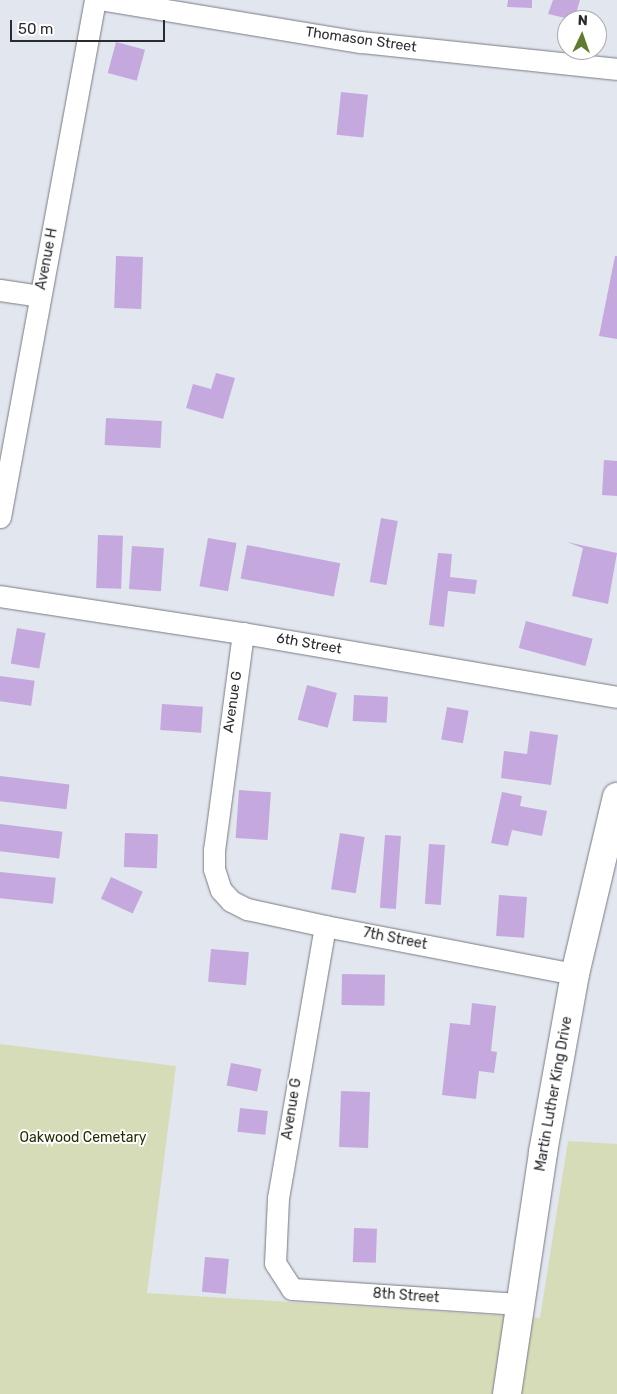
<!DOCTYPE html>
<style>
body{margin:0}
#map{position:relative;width:617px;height:1394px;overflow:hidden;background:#e2e6ee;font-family:Rubik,sans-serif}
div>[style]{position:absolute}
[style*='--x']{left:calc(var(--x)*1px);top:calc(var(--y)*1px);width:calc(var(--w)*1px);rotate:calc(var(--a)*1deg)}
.green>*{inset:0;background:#d7dcb8}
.building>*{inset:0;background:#c5a9de;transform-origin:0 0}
.roads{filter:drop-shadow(0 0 1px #787b82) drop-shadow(0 0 1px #787b82)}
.minor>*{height:21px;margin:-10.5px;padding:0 10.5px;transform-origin:10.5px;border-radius:10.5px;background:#fff}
.tertiary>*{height:28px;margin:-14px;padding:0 14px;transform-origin:14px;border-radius:14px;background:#fff}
span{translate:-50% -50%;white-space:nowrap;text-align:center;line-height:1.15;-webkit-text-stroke:4px #fff;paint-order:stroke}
.street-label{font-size:14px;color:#2a2b2e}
.park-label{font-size:14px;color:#292c00}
.north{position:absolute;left:557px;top:10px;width:50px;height:50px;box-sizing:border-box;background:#fff;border:1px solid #aaaaab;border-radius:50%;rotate:3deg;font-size:14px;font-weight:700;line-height:20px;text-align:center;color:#2a2b2e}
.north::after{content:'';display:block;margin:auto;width:18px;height:22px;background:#607b30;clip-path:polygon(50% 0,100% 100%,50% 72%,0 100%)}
.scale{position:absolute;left:10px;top:20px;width:155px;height:22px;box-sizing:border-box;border:2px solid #2a2b2e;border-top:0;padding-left:6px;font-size:15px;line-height:18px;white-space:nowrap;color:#2a2b2e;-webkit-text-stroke:4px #fff;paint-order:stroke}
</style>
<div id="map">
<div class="green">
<div style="clip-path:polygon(0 1044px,176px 1066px,147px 1293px,540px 1318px,568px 1141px,617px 1144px,617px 1394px,0 1394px)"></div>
</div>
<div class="building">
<div style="clip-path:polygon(508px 0,532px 0,532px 8px,507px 7px)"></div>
<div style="clip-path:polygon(553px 0,580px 0,574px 20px,548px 14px)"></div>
<div style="left:116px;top:42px;width:30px;height:32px;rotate:15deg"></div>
<div style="left:341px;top:92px;width:27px;height:43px;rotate:6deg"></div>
<div style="left:116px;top:256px;width:27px;height:52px;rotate:2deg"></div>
<div style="clip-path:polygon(615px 256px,617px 256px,617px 339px,599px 336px)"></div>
<div style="clip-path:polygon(216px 373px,235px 378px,223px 419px,186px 408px,193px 384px,211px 389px)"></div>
<div style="left:106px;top:418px;width:56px;height:27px;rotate:3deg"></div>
<div style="clip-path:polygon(604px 460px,617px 461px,617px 496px,602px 495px)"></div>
<div style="left:381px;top:518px;width:17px;height:65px;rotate:10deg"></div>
<div style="left:98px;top:535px;width:25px;height:53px;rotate:2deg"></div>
<div style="left:208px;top:538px;width:29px;height:49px;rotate:10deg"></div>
<div style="clip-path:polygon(567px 542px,617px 553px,608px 604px,572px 596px,583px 548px)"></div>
<div style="left:247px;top:545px;width:95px;height:34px;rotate:11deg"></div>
<div style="left:132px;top:546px;width:32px;height:43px;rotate:4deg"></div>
<div style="clip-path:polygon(438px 553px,452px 554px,450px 577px,477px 580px,475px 594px,448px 591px,444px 627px,429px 625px)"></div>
<div style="left:526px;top:621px;width:69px;height:28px;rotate:15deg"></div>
<div style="left:17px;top:628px;width:29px;height:36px;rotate:10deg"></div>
<div style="left:0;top:676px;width:35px;height:25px;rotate:8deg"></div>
<div style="left:307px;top:685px;width:31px;height:36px;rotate:15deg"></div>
<div style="left:354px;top:695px;width:34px;height:26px;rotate:3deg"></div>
<div style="left:162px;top:704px;width:41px;height:26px;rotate:4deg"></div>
<div style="left:447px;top:707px;width:22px;height:33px;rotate:10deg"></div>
<div style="clip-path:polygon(530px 731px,558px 735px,551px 785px,501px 778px,504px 751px,527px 754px)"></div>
<div style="left:0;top:776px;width:70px;height:25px;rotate:7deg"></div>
<div style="left:239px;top:790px;width:32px;height:48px;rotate:4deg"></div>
<div style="clip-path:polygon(502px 792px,522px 796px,520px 806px,547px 811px,542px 836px,512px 830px,508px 846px,491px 843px)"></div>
<div style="left:0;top:824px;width:63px;height:27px;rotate:7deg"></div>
<div style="left:125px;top:833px;width:33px;height:34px;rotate:2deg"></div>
<div style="left:340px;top:833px;width:25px;height:57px;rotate:9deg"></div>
<div style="left:385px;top:835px;width:16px;height:73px;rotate:4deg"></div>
<div style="left:429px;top:844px;width:16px;height:60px;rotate:4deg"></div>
<div style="left:0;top:872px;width:56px;height:26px;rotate:6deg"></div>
<div style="left:111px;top:877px;width:35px;height:24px;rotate:25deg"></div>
<div style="left:499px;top:895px;width:28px;height:41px;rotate:4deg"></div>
<div style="left:211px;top:949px;width:38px;height:33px;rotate:5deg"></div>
<div style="left:342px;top:974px;width:43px;height:31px;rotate:1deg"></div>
<div style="clip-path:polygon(472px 1003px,496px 1006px,491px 1051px,497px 1052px,494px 1073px,479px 1071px,476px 1099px,442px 1095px,450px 1023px,470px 1025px)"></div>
<div style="left:231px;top:1063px;width:31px;height:23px;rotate:11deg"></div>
<div style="left:341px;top:1091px;width:29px;height:56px;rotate:2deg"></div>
<div style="left:240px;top:1108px;width:28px;height:24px;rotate:6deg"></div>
<div style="left:354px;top:1228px;width:23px;height:34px;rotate:2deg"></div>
<div style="left:205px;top:1257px;width:24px;height:35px;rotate:5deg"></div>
</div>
<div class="roads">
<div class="minor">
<div style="--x:106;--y:0;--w:258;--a:9.4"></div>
<div style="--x:361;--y:42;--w:257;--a:6"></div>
<div style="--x:0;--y:290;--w:40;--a:8.5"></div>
<div style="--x:0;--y:517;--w:526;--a:-79.59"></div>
<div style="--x:0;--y:596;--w:246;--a:8.7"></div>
<div style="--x:243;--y:633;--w:379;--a:9.7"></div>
<div style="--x:243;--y:633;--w:218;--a:97.6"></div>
<div style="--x:214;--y:849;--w:20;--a:90"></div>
<div style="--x:214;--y:869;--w:22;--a:72"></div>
<div style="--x:221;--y:890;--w:15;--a:48"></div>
<div style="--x:231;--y:901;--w:18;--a:27"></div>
<div style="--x:247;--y:909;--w:80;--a:12.3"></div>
<div style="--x:325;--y:926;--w:255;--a:10.9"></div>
<div style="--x:325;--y:926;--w:276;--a:99.8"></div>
<div style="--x:278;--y:1198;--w:65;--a:92.6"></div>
<div style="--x:275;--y:1263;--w:31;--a:57"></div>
<div style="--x:292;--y:1289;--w:228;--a:3.8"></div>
</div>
<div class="tertiary">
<div style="--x:507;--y:1394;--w:245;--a:-81.5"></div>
<div style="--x:543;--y:1152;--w:181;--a:-79.8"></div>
<div style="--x:575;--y:974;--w:182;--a:-76.7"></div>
</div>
</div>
<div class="street-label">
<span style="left:361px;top:40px;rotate:8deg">Thomason Street</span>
<span style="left:47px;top:259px;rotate:-79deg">Avenue H</span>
<span style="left:309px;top:644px;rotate:10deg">6th Street</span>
<span style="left:233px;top:702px;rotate:-82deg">Avenue G</span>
<span style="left:395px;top:939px;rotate:11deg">7th Street</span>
<span style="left:554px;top:1094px;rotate:-80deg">Martin Luther King Drive</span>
<span style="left:292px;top:1109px;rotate:-81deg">Avenue G</span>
<span style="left:406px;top:1296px;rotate:4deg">8th Street</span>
</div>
<div class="park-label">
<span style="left:83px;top:1138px">Oakwood Cemetary</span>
</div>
<div class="north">N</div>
<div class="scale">50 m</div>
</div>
